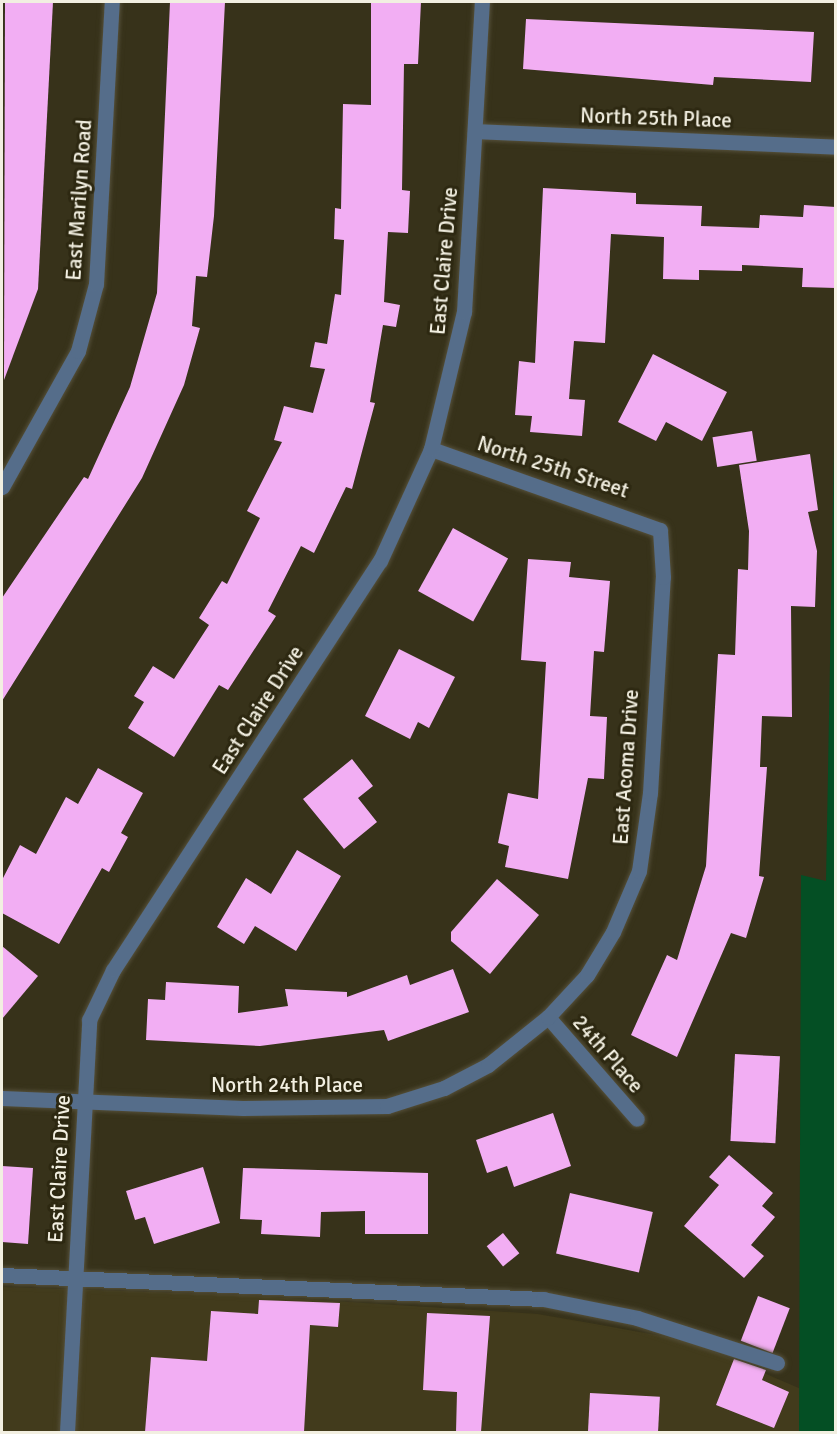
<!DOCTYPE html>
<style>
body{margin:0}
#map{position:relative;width:837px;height:1434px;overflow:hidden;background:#37321a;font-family:Signika,sans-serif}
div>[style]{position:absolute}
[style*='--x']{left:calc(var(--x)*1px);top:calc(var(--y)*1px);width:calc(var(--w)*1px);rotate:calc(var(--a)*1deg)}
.built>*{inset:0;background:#423b1c}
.green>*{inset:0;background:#044f24}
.building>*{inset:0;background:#f2aef3;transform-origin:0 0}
.roads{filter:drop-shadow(0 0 2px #55503a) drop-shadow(0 0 2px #55503a)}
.minor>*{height:15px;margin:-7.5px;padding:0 7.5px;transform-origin:7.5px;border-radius:7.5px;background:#556d8a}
span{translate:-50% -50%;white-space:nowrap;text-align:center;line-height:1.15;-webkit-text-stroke:6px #2d2811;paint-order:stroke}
.street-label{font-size:21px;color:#f2efe1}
.frame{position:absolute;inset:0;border:3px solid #f2efe1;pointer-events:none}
</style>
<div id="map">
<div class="built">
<div style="clip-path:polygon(2px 1287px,239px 1295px,538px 1314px,595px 1324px,689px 1341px,801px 1389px,799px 1432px,2px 1432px)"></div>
</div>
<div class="green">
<div style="clip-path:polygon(835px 388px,836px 1432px,799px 1432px,801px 875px,826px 881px)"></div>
</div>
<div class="building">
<div style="clip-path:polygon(5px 2px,53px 2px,38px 289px,4px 380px)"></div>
<div style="clip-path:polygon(170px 2px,225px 2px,214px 216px,207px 277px,196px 276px,192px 326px,200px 328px,184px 385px,142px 478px,2px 701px,2px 598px,84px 477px,88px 479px,130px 387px,157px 293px)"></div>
<div style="clip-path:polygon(371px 2px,421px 2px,418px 64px,404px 64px,402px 190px,410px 191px,408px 233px,388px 232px,384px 302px,400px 305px,396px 327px,383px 325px,370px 402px,375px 403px,352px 489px,346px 487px,314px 553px,301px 546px,268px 611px,276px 616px,228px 690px,219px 685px,174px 757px,128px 728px,144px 702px,134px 696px,153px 666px,174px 679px,209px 625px,199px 618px,222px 581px,227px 584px,260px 518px,247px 511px,282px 442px,274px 440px,284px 406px,313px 413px,325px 369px,310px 367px,315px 342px,327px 344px,335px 294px,341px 295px,344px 240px,334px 239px,335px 208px,341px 209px,343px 104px,371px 105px)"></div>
<div style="clip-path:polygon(526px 19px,814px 32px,811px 82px,714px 77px,713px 85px,523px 69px)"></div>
<div style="clip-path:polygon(543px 188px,636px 193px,636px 204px,702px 206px,701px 226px,759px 228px,760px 215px,803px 217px,804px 205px,836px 207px,836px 288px,802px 287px,803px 268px,742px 265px,742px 271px,699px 270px,699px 280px,663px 279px,664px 237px,611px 234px,605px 343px,574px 341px,569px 399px,585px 400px,582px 436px,530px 432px,532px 416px,515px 415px,519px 361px,535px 363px)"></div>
<div style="clip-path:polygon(653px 354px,727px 392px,702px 441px,666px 422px,656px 441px,618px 422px)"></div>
<div style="left:752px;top:431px;width:30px;height:40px;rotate:81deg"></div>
<div style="clip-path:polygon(810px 454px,818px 510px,808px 512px,817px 551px,815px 607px,791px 606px,792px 717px,762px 716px,760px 767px,767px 767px,759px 876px,764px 877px,746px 938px,731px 933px,677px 1057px,631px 1035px,667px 955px,677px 960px,706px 866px,718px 654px,735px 655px,738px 569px,748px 570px,749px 531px,739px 465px)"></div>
<div style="left:453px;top:528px;width:63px;height:72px;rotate:29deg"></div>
<div style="clip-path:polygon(528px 559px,571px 562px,569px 577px,610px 581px,604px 652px,594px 651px,590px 716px,607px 717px,604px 779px,588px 778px,568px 879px,505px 867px,509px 846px,498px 843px,508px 793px,538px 799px,546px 662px,521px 660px)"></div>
<div style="clip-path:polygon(399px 649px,455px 677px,429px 728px,418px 722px,410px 739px,365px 716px)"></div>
<div style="clip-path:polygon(352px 759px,373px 786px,358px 798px,377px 822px,344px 849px,303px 799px)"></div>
<div style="clip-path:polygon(98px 768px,143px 793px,121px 833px,128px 837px,109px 872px,102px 868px,59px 944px,2px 913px,2px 880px,20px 845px,36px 854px,66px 797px,78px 804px)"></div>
<div style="clip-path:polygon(297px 850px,341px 876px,296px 951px,255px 926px,244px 944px,217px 927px,246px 878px,271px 894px)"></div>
<div style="clip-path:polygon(497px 879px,539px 915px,490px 974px,451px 941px,451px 932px)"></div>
<div style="clip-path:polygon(2px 946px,38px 976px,2px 1019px)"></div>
<div style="clip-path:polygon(453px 969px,469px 1012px,388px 1041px,384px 1030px,260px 1046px,146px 1040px,148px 999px,165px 1000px,166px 982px,239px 986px,238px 1013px,288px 1006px,285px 989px,347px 992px,347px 997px,407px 975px,410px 985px)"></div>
<div style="left:735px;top:1054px;width:45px;height:87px;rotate:3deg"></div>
<div style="clip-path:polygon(553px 1113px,571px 1166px,514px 1187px,507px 1166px,487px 1173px,476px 1140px)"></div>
<div style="clip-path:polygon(729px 1155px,773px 1193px,762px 1206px,775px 1217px,751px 1245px,764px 1256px,744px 1278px,684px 1226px,719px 1185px,709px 1177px)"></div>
<div style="clip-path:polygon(2px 1166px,33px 1168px,28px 1244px,2px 1242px)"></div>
<div style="clip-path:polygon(203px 1167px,220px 1223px,154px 1244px,145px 1217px,135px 1220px,126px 1191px)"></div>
<div style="clip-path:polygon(243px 1168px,428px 1173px,428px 1234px,365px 1234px,365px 1211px,321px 1212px,320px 1237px,261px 1234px,262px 1220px,240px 1219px)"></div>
<div style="left:570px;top:1193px;width:85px;height:62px;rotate:13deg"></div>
<div style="left:503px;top:1233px;width:26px;height:21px;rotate:51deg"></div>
<div style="left:758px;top:1296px;width:34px;height:48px;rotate:21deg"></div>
<div style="clip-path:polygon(259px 1300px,340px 1303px,338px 1327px,310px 1325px,304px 1432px,145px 1432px,151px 1357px,207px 1361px,211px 1311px,258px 1314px)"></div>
<div style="clip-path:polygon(427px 1313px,490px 1316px,481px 1432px,456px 1432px,457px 1392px,423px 1390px)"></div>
<div style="clip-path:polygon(734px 1359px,766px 1370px,762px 1380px,789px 1392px,774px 1428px,716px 1405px)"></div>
<div style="left:590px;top:1393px;width:70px;height:39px;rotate:3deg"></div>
</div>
<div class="roads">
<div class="minor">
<div style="--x:475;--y:131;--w:361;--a:2.5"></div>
<div style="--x:2;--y:487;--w:156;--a:-60.8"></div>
<div style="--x:78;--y:351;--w:69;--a:-75"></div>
<div style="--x:96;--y:284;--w:282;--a:-86.8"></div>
<div style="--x:548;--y:1017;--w:135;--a:48.9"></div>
<div style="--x:2;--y:1098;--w:241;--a:2.4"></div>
<div style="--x:243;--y:1108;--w:144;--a:-0.8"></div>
<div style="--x:387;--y:1106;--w:60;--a:-17.5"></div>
<div style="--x:444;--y:1088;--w:50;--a:-27.6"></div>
<div style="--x:488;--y:1065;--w:77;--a:-38.7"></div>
<div style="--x:548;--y:1017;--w:57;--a:-47.1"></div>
<div style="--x:587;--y:975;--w:50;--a:-58.8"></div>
<div style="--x:613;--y:932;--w:66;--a:-66.9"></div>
<div style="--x:639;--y:871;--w:79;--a:-82"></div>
<div style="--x:650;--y:793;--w:216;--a:-86.6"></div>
<div style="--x:663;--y:577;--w:47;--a:-93.7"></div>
<div style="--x:660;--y:530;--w:243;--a:-160.5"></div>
<div style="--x:2;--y:1275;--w:542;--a:2.54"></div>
<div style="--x:543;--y:1299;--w:96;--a:11.4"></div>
<div style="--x:637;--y:1318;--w:147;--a:17.8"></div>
<div style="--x:67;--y:1432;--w:413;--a:-86.9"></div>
<div style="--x:89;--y:1020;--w:55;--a:-64.4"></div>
<div style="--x:113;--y:970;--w:488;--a:-56.9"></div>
<div style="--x:380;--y:561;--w:123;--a:-65.5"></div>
<div style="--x:431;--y:449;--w:141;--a:-76.5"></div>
<div style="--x:464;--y:312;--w:311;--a:-86.7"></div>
</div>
</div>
<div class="street-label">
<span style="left:656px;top:118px;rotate:2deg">North 25th Place</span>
<span style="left:79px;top:200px;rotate:-86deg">East Marilyn Road</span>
<span style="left:444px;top:261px;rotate:-85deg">East Claire Drive</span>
<span style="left:553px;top:467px;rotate:18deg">North 25th Street</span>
<span style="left:258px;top:710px;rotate:-57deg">East Claire Drive</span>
<span style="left:626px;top:767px;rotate:-86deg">East Acoma Drive</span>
<span style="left:608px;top:1054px;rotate:49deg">24th Place</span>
<span style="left:287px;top:1085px">North 24th Place</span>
<span style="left:59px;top:1169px;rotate:-87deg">East Claire Drive</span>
</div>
<div class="frame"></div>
</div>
